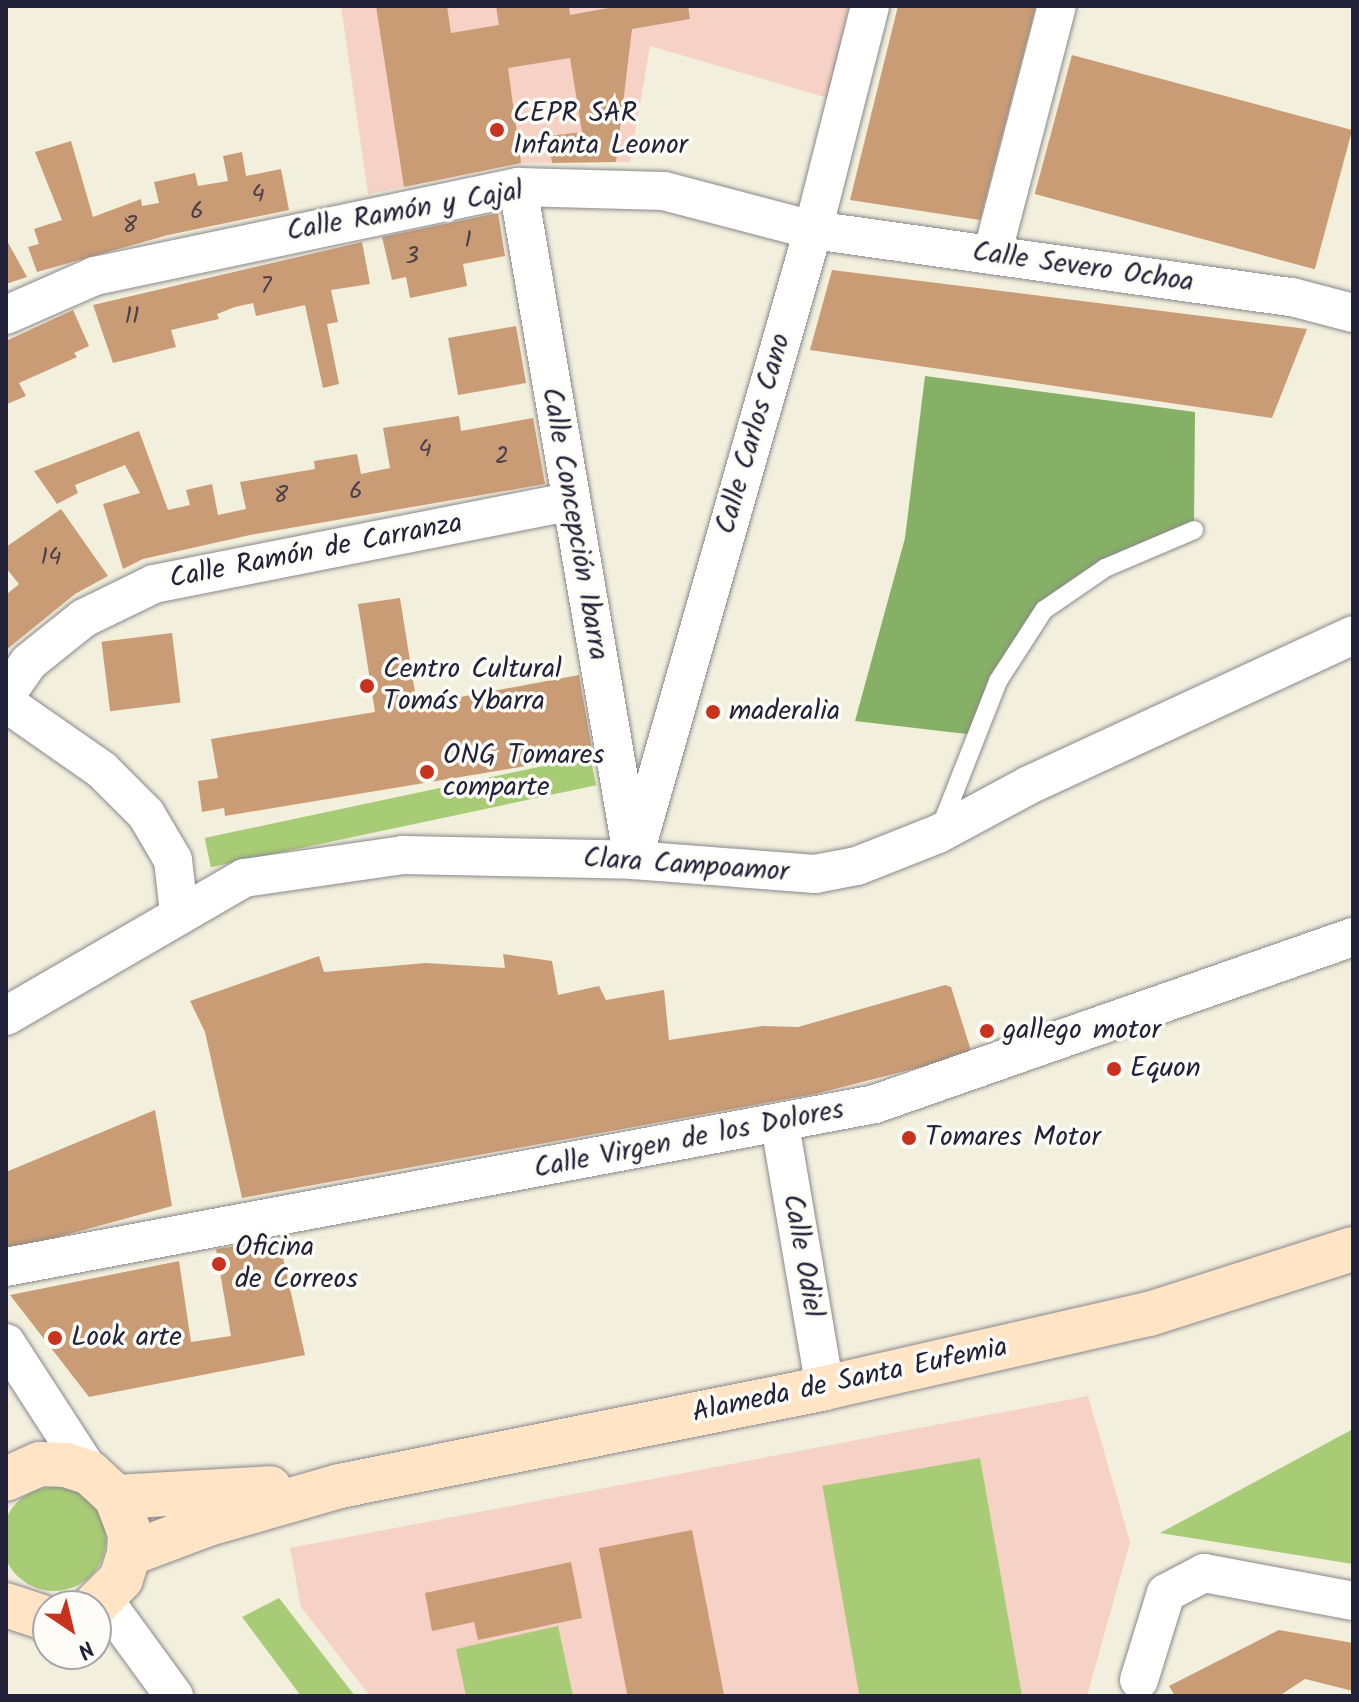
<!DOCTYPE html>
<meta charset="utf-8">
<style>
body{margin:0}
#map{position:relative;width:1359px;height:1702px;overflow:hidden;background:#f3efdd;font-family:Kalam,sans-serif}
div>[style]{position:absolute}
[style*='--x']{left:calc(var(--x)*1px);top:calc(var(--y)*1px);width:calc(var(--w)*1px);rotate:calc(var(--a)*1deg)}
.built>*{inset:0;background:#f6d1c5}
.green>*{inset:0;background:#a8cc75;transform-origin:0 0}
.round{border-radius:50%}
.forest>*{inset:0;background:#86b066}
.building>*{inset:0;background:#c99c75;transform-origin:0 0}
.roads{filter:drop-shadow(0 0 2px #8a888c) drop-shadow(0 0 2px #8a888c)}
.lane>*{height:18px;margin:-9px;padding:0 9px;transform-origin:9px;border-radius:9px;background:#fff}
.street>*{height:38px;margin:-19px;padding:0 19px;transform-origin:19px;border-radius:19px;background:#fff}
.secondary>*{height:44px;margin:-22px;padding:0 22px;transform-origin:22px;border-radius:22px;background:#ffe4c6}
.dots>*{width:22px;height:22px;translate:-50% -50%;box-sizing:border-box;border:4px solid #fdfcf7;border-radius:50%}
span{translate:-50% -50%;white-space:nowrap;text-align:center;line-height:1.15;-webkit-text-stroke:7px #fdfcf7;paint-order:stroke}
.number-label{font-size:24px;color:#4c404a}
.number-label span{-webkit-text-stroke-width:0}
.poi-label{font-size:28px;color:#22223b}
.left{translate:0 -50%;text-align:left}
.street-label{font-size:28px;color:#22223b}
.frame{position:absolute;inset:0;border:8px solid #22223b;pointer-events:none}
.north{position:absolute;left:32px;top:1590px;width:80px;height:80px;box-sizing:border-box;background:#fdfcf7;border:2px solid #a5a5ac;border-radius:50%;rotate:145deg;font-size:22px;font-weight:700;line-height:32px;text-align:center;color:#22223b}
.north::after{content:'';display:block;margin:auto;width:28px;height:36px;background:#c8321e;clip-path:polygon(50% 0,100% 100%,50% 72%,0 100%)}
</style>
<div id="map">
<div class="built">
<div style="clip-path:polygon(341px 6px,849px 6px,828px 98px,650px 46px,630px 162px,521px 163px,368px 194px)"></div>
<div style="clip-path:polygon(1088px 1396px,1130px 1542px,1087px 1696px,370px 1696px,301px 1607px,290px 1548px)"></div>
</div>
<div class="green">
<div style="left:590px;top:756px;width:30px;height:394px;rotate:78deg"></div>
<div style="clip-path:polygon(1353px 1429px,1353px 1564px,1160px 1533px)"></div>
<div style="left:980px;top:1458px;width:242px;height:160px;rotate:80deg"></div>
<div class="round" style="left:2px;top:1487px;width:104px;height:104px"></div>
<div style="clip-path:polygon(279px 1598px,355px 1696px,301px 1696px,242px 1617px)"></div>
<div style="clip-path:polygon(558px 1626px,573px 1696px,466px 1696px,456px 1649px)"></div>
</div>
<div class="forest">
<div style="clip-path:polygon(925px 376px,1195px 412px,1194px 530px,1045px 610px,975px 735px,855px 721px,905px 538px)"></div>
</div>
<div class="building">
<div style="clip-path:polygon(376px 6px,447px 6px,451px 33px,499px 25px,496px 6px,569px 6px,570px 15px,619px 6px,688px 6px,690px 19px,632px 29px,616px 162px,552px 163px,548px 136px,582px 132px,570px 58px,508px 68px,521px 163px,404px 187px)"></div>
<div style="clip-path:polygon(898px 6px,1036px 6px,980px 220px,850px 200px)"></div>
<div style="left:1072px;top:55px;width:290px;height:144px;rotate:15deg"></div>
<div style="clip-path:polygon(71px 141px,93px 217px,141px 199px,142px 206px,159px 203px,154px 182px,195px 173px,198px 186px,228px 181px,223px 156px,242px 152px,246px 176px,281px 169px,289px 210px,168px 235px,37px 272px,28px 247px,39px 244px,34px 229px,62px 220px,35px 152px)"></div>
<div style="clip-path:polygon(498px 213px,505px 256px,463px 264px,467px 286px,410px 298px,406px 277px,392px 280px,382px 237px)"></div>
<div style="clip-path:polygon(6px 239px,27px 277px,6px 284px)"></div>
<div style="clip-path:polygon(362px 242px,370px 284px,331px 290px,338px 322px,327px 324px,339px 384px,323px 388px,305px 305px,256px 316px,253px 303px,235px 307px,217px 314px,219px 319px,171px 330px,176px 347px,113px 363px,93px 305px)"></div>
<div style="clip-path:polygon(832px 270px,1307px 329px,1272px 418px,810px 350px)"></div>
<div style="clip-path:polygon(73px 310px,89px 346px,74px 353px,77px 357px,19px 383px,26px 396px,7px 404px,6px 341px)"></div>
<div style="left:516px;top:326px;width:58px;height:69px;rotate:80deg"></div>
<div style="clip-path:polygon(459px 416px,461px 431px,533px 418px,545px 484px,250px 535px,143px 559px,123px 569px,103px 504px,140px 493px,125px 465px,75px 485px,78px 493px,57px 504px,34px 471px,139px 431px,168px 510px,190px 505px,186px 490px,212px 484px,218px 515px,246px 509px,240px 482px,315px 469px,314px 461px,357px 454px,361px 474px,390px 468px,383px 428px)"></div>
<div style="clip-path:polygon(61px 509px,108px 576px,75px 594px,6px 650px,6px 595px,19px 584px,6px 568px,6px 547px)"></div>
<div style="clip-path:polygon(400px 598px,417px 705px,579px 675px,593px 755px,225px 816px,224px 808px,202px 812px,198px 781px,218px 778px,211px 739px,375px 712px,358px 604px)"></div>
<div style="left:172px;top:633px;width:70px;height:71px;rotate:83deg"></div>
<div style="clip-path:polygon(503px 954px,552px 961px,558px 995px,599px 986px,606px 1000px,664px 990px,669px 1040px,763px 1026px,798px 1027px,945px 985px,951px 987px,972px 1054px,815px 1094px,242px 1198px,205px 1032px,190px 1001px,319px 956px,324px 972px,426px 963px,505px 968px)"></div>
<div style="clip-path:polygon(155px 1110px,172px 1206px,6px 1251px,6px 1172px)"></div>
<div style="clip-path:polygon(279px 1240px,305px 1355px,89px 1397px,10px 1295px,179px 1261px,191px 1342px,231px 1336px,216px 1249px)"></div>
<div style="left:692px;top:1530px;width:169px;height:95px;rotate:79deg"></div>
<div style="clip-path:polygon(571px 1562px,582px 1618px,478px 1640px,474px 1622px,432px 1631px,425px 1593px)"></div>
<div style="clip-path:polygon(1279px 1630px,1353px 1643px,1353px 1691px,1305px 1679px,1279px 1696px,1175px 1696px,1169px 1686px)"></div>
</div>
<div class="roads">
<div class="lane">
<div style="--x:939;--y:831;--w:161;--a:-68.5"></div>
<div style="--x:998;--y:681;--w:85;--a:-57.1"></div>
<div style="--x:1044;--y:610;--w:74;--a:-34.5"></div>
<div style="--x:1105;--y:568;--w:97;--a:-23.1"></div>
</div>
<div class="street">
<div style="--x:518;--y:187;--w:672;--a:80.31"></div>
<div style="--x:992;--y:255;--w:257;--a:-75.4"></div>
<div style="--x:6;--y:315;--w:97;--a:-23.7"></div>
<div style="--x:95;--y:276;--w:432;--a:-11.9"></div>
<div style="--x:518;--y:187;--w:146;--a:1.6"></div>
<div style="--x:664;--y:191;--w:154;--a:14.7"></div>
<div style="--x:813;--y:230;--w:484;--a:8"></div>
<div style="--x:1292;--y:297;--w:63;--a:14.7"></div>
<div style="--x:6;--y:695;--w:40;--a:-55.1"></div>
<div style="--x:29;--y:662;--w:70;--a:-38.7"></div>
<div style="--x:84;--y:618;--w:78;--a:-25.9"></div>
<div style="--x:154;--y:584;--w:423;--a:-11.2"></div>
<div style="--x:6;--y:703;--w:117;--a:34.9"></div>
<div style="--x:102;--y:770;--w:62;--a:45"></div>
<div style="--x:146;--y:814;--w:53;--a:59.6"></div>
<div style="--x:173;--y:860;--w:53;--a:83.5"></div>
<div style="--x:633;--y:860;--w:655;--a:-74.05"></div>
<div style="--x:813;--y:230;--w:231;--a:-75.7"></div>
<div style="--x:6;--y:1016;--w:275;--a:-30.1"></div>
<div style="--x:244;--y:878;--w:161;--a:-8.2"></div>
<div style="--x:403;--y:855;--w:230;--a:1.2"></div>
<div style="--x:633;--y:860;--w:183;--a:4.4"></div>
<div style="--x:815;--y:874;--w:43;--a:-10.8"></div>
<div style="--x:857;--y:866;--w:87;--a:-21.6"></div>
<div style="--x:938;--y:834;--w:103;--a:-28.3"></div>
<div style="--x:1029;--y:785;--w:357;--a:-24.8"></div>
<div style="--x:780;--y:1125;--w:267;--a:80.3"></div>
<div style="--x:6;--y:1267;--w:884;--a:-10.62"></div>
<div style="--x:875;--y:1104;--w:506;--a:-19.26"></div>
<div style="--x:6;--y:1343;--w:155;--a:57.1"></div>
<div style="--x:104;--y:1600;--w:119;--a:53.9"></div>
<div style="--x:1139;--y:1680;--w:91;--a:-72.8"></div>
<div style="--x:1166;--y:1593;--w:43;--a:-27.8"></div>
<div style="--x:1204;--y:1573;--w:152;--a:10.6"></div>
</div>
<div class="secondary">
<div style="--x:6;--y:1479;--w:37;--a:-24"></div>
<div style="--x:40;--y:1464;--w:26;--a:2"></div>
<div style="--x:66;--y:1465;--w:25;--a:18"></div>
<div style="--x:90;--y:1473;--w:35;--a:43"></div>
<div style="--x:116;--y:1497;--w:40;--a:69"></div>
<div style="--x:130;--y:1534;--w:20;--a:93"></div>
<div style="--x:129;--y:1554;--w:26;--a:108"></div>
<div style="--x:121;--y:1579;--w:38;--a:135"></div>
<div style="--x:116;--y:1497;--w:154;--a:-3.3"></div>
<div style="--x:129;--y:1554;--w:85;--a:-20.8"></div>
<div style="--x:208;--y:1524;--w:137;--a:-16.1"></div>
<div style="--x:340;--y:1486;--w:495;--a:-11.4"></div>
<div style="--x:825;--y:1388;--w:332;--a:-12.9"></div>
<div style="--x:1149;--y:1314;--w:214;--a:-17.7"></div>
<div style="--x:6;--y:1605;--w:44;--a:18.4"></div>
</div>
</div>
<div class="dots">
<div style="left:497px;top:130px;background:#c8321e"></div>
<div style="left:367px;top:686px;background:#c8321e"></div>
<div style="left:713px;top:712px;background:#c8321e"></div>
<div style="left:427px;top:772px;background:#c8321e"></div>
<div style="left:987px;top:1031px;background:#c8321e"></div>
<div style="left:1114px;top:1069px;background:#c8321e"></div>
<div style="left:909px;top:1138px;background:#c8321e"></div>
<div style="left:219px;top:1264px;background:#c8321e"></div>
<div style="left:55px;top:1338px;background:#c8321e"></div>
</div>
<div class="number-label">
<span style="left:258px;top:195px">4</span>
<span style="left:197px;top:212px">6</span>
<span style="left:130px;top:226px">8</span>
<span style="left:468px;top:241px">1</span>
<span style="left:412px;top:257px">3</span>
<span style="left:266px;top:287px">7</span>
<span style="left:132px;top:317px">11</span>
<span style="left:425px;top:450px">4</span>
<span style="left:502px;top:457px">2</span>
<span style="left:356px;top:492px">6</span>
<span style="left:281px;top:496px">8</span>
<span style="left:51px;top:558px">14</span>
</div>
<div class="poi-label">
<span class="left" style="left:513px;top:130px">CEPR SAR<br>Infanta Leonor</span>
<span class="left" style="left:383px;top:686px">Centro Cultural<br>Tomás Ybarra</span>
<span class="left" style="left:729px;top:712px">maderalia</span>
<span class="left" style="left:443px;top:772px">ONG Tomares<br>comparte</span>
<span class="left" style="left:1003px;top:1031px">gallego motor</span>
<span class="left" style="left:1130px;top:1069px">Equon</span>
<span class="left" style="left:925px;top:1138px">Tomares Motor</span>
<span class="left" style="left:235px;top:1264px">Oficina<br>de Correos</span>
<span class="left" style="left:71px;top:1338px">Look arte</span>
</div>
<div class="street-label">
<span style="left:405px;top:212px;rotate:-10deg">Calle Ramón y Cajal</span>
<span style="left:1083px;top:268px;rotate:8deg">Calle Severo Ochoa</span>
<span style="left:754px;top:434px;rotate:-74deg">Calle Carlos Cano</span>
<span style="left:574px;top:524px;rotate:80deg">Calle Concepción Ibarra</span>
<span style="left:316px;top:552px;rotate:-11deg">Calle Ramón de Carranza</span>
<span style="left:686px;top:866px;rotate:4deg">Clara Campoamor</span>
<span style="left:689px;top:1140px;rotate:-11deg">Calle Virgen de los Dolores</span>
<span style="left:802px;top:1256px;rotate:80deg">Calle Odiel</span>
<span style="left:850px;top:1381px;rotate:-12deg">Alameda de Santa Eufemia</span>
</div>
<div class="frame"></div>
<div class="north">N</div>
</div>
